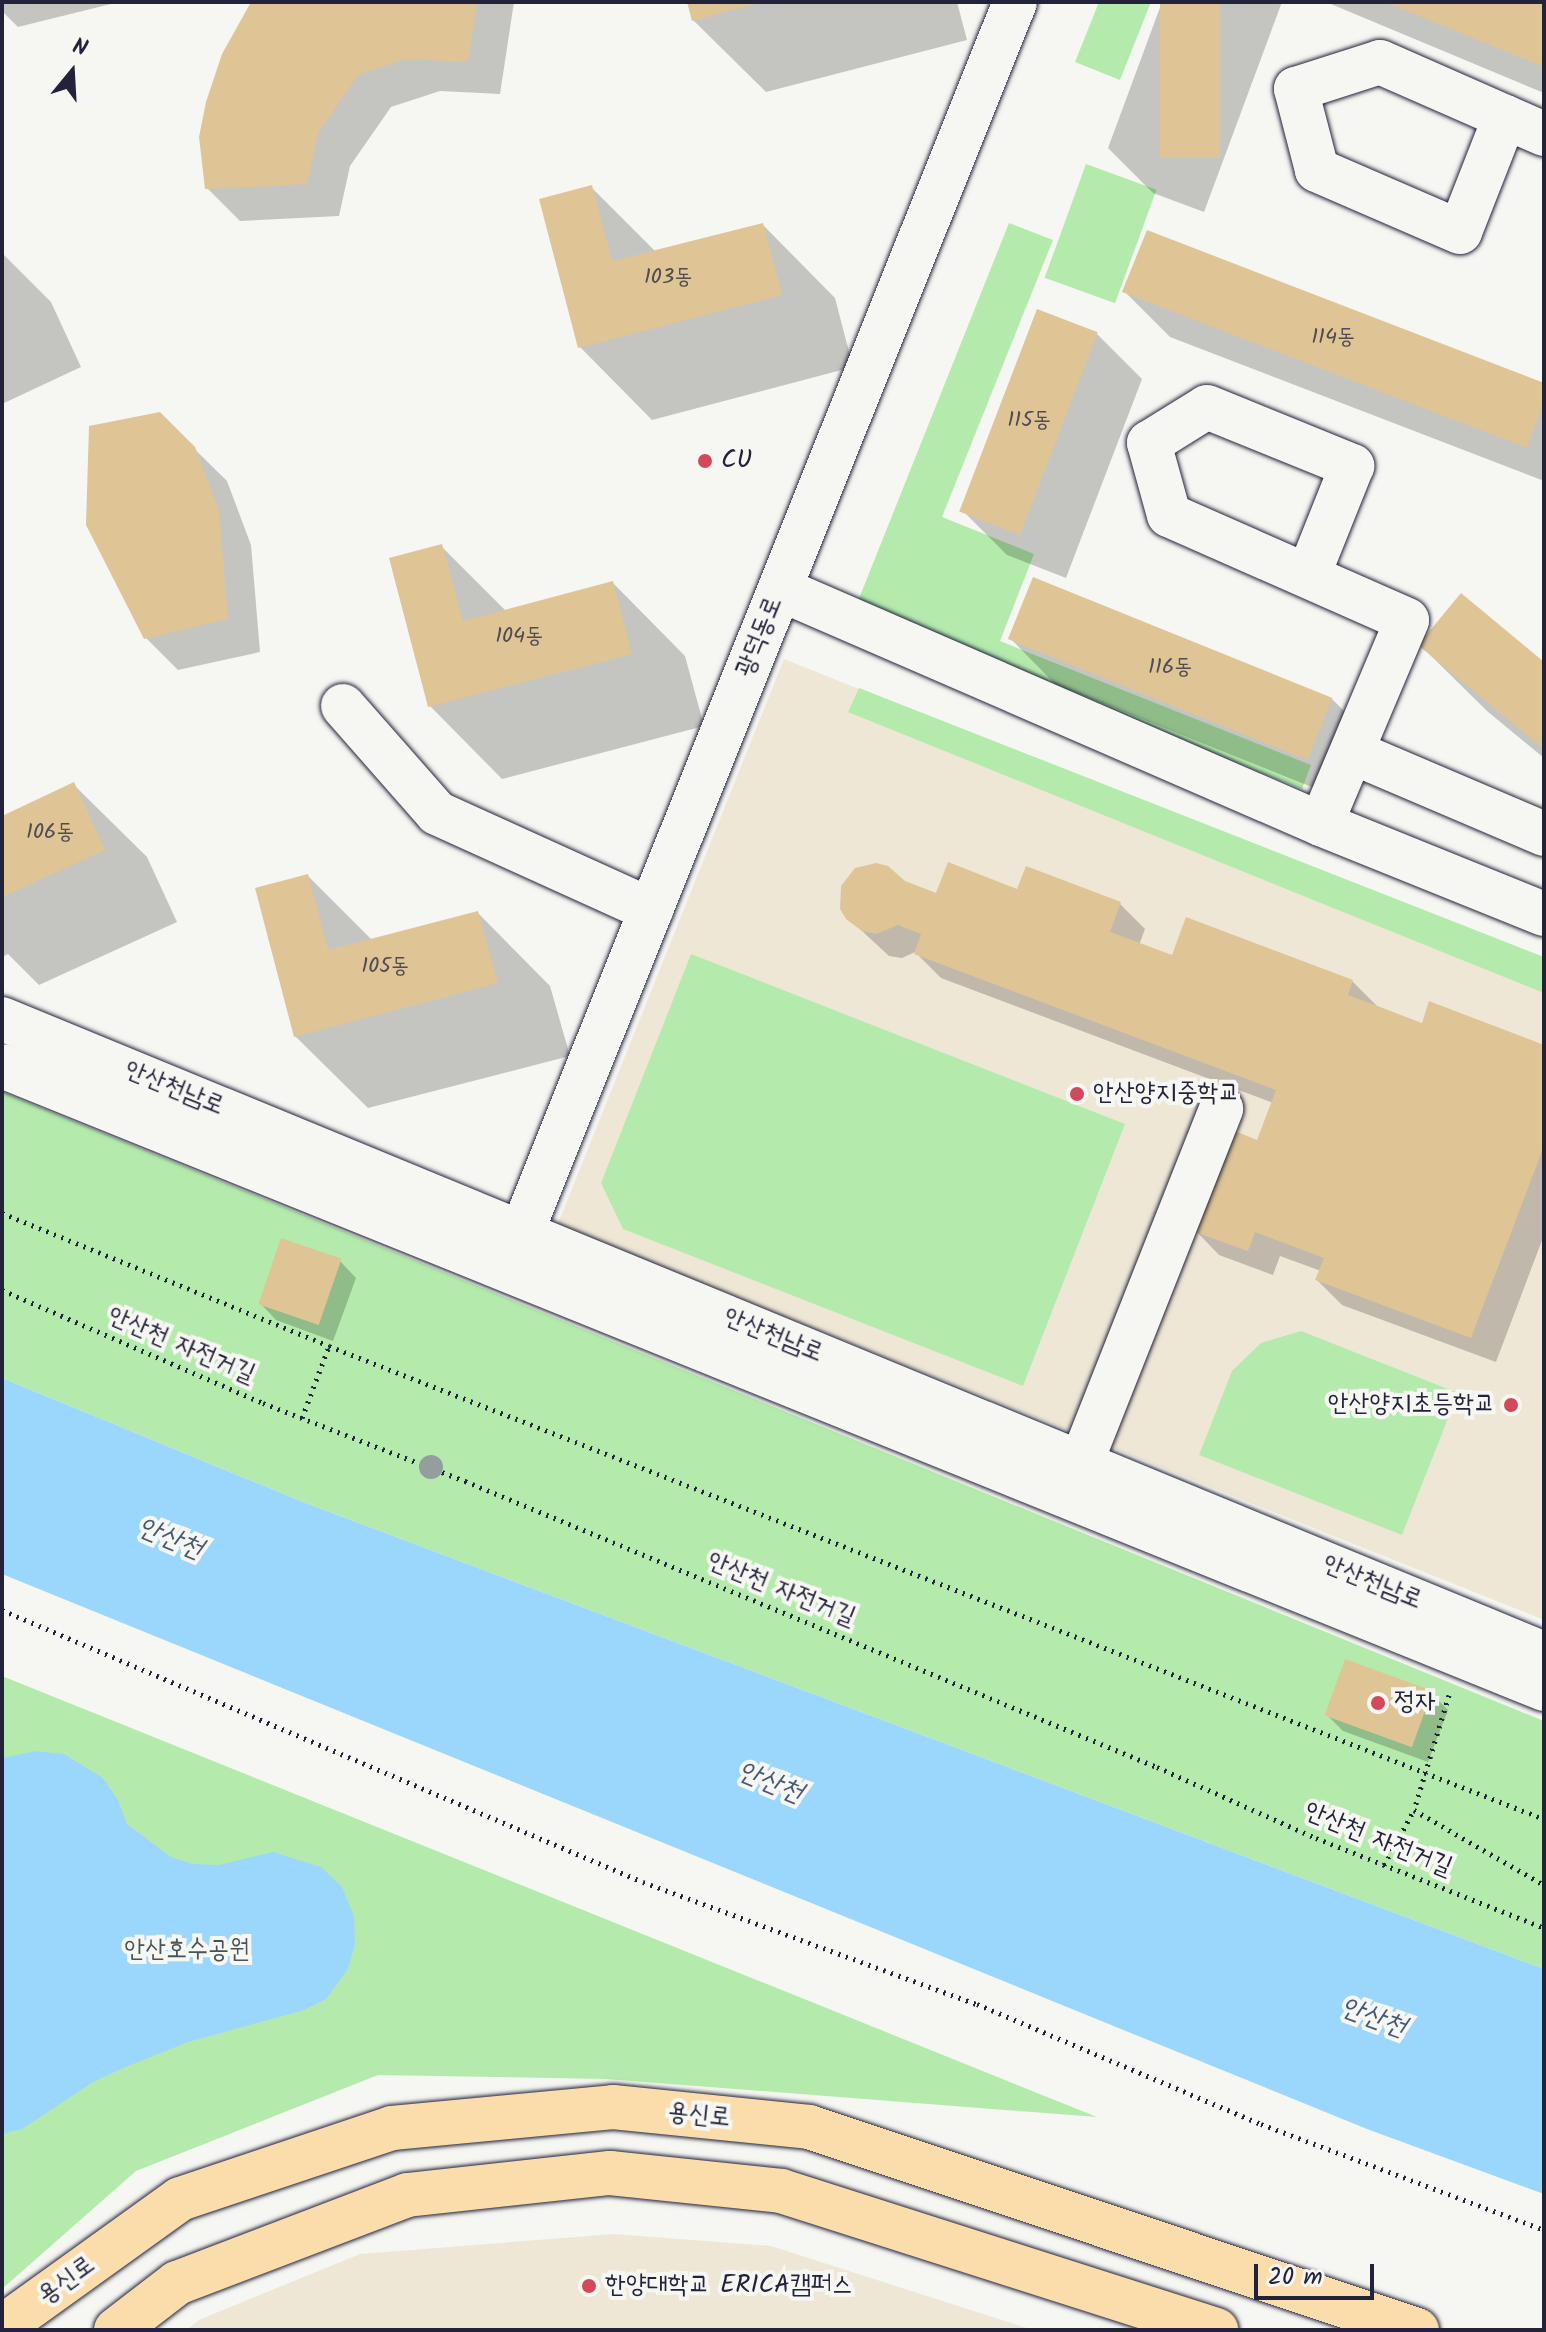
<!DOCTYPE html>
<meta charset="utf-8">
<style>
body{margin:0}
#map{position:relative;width:1546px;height:2332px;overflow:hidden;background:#f6f6f2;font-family:Kalam,"Poor Story",sans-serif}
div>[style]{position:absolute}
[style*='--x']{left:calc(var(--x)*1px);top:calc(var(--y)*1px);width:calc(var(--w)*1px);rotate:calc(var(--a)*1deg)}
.built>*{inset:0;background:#efe7d6}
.green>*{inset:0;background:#b4ebad;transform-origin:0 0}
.water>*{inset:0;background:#9bd7fc}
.shadow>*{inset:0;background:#0003}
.building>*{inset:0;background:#dfc595;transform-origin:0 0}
.path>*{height:5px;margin-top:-2.5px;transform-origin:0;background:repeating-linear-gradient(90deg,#22223b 0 2px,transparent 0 8px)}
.roads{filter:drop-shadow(0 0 2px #22223b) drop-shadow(0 0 2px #22223b)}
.minor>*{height:44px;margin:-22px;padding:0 22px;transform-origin:22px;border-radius:22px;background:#f6f6f2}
.major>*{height:44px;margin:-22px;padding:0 22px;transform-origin:22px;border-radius:22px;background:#faddab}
.trees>*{width:24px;height:24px;margin:-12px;border-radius:50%;background:#959d9d}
.dots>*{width:22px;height:22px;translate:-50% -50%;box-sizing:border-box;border:4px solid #f6f6f2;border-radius:50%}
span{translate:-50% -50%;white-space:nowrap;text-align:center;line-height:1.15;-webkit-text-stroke:8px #f6f6f2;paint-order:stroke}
.number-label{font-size:22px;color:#514b52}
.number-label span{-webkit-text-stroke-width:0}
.poi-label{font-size:26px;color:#22223b}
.left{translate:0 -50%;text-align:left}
.right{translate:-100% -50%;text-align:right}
.street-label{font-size:26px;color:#22223b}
.park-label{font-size:26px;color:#465458}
.water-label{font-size:28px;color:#465875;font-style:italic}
.frame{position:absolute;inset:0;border:4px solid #22223b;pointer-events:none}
.north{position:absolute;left:32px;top:32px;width:80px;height:80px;-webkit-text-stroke:6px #f6f6f2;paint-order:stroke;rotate:18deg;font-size:22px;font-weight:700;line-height:32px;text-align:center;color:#22223b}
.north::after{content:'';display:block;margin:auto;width:28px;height:36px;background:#22223b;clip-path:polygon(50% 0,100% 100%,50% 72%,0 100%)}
.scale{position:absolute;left:1254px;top:2264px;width:120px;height:36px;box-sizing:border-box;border:4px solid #22223b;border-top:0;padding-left:10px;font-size:24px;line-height:28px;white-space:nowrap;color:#22223b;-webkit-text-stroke:6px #f6f6f2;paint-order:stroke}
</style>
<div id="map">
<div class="built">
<div style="clip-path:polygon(784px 659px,1544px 963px,1544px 1620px,557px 1226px)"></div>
<div style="clip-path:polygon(614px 2234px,771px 2246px,1033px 2330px,186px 2330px,201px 2319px,360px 2254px)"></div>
</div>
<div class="green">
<div style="clip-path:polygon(1099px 2px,1151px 2px,1120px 80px,1075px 62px)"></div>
<div style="left:1086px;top:164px;width:75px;height:121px;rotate:20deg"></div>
<div style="clip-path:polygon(1009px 223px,1053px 240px,942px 517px,1034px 554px,1000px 641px,1311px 765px,1302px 789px,854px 611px)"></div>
<div style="clip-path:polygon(859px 688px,1544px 957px,1544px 993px,848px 712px)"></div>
<div style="clip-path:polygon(691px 954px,1125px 1124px,1023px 1386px,623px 1229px,601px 1183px)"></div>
<div style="clip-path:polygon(2px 1092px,1544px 1721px,1544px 1969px,303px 1502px,2px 1378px)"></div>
<div style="clip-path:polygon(1301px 1331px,1458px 1393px,1402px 1535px,1199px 1455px,1232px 1371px,1261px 1343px)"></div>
<div style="clip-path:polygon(2px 1676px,1097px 2117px,606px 2079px,378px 2075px,136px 2171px,2px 2289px)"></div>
</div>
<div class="water">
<div style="clip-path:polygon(2px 1378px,303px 1502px,1544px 1969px,1544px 2194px,1367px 2129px,2px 1574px)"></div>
<div style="clip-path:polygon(36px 1751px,64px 1754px,103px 1778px,118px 1800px,127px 1824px,171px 1857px,192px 1864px,219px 1865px,273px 1852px,321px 1867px,342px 1887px,354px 1916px,355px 1944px,348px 1969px,326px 1999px,304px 2010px,188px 2042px,123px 2068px,93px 2082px,22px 2129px,2px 2134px,2px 1758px)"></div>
</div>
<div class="shadow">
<div style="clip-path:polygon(2px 2px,119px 2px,18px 27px,2px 11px)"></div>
<div style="clip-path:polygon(253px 2px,514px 2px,500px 94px,440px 91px,391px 107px,350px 166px,339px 216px,240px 221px,207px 188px)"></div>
<div style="clip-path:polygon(689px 2px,957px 2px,967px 40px,766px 92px,693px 20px)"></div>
<div style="clip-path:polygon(1162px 2px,1282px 2px,1204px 212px,1153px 193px,1108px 148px)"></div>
<div style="clip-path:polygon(1326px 2px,1535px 2px,1544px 6px,1544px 93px)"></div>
<div style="clip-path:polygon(592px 188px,656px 252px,763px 225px,835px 298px,853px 367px,652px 420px,580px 347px)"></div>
<div style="clip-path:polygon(2px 253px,51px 302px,81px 367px,2px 404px)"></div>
<div style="clip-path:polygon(1125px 292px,1544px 385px,1544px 481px,1170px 337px)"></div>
<div style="clip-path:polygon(1097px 334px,1142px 379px,1066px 578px,1007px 555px,962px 510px)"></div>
<div style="clip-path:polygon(159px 414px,227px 481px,251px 545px,260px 652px,178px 670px,146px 638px)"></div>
<div style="clip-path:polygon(442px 547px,506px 611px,613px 583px,685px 656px,704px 726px,502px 779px,430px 706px)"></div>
<div style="clip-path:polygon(1010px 638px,1332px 699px,1377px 744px,1354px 804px,1055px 684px)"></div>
<div style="clip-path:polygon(1420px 645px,1544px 665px,1544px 758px,1487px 711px)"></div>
<div style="clip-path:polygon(74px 785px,147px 857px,177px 922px,39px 985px,8px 954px,2px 957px,2px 818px)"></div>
<div style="clip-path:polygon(308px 876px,372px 940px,478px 913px,550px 986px,570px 1056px,368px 1108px,295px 1036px)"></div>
<div style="clip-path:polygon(906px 884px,937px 895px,1019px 892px,1120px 904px,1145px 929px,1139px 945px,1173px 958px,1352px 981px,1377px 1006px,1423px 1025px,1544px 1047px,1544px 1235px,1496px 1362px,1342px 1305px,1317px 1280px,1321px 1271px,1280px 1256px,1273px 1275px,1219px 1255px,1195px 1230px,1258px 1142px,1273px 1103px,941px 978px,915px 952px,902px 958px,889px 956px,848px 918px)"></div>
<div style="clip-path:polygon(340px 1261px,356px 1278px,333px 1341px,276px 1320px,260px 1303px)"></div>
<div style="clip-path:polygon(1431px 1693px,1448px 1710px,1428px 1762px,1343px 1731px,1327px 1715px)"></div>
</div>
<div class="building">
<div style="clip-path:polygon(251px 2px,477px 2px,468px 62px,406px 59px,358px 75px,318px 133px,307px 184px,205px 189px,199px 137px,206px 102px,222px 54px)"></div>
<div style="clip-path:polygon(687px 2px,759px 2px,760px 3px,692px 21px)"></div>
<div style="left:1160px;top:2px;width:60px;height:156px"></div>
<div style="clip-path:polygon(1385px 2px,1540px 2px,1544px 4px,1544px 67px)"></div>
<div style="clip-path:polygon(592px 185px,612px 261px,763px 223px,782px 295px,578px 348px,539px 199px)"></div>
<div style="clip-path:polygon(1147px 230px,1544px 383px,1544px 402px,1527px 448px,1122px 292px)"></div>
<div style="left:1037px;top:309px;width:65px;height:217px;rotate:21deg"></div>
<div style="clip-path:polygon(160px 412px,195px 447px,219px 511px,228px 619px,144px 639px,86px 525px,89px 426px)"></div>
<div style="clip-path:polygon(442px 544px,463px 621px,613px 581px,632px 654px,428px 707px,389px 558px)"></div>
<div style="left:1033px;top:577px;width:323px;height:67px;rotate:22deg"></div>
<div style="clip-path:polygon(1461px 593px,1544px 662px,1544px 749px,1418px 645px)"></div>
<div style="clip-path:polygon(74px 782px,105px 850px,2px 897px,2px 816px)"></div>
<div style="clip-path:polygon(948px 862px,1017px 889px,1026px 866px,1121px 902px,1110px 932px,1172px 955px,1186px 917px,1353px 980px,1348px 995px,1422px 1023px,1429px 1001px,1544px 1045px,1544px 1146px,1471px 1338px,1315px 1280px,1324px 1258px,1255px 1232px,1248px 1251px,1192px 1231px,1230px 1129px,1257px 1140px,1276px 1090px,914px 954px,921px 934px,898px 925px,876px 934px,862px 931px,846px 919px,840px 909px,841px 886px,855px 868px,876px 863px,888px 866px,905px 881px,936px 893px)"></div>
<div style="clip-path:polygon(308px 874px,328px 950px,478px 911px,498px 983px,294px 1037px,255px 888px)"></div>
<div style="left:281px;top:1238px;width:64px;height:70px;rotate:19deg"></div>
<div style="left:1345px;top:1659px;width:93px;height:60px;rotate:20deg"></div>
</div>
<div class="path">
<div style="--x:2;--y:1213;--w:353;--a:22.1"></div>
<div style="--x:329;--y:1346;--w:1304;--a:21.27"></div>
<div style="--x:2;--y:1290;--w:284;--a:23.4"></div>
<div style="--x:263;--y:1403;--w:217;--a:21.1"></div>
<div style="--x:465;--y:1481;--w:749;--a:22.46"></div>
<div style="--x:1157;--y:1767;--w:174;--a:24.1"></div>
<div style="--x:1316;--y:1838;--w:245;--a:21.5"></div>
<div style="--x:302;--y:1418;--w:77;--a:-69.4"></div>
<div style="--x:2;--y:1610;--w:696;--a:22.99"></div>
<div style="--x:643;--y:1882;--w:356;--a:20.1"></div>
<div style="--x:977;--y:2004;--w:308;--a:22.9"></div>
<div style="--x:1261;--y:2124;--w:302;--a:20.5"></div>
<div style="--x:1449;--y:1695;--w:120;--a:106.9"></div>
<div style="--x:1414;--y:1810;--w:150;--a:30"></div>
<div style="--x:1384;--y:1865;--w:63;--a:-61.4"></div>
</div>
<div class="roads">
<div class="minor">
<div style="--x:1505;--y:117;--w:123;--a:111.4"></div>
<div style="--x:1460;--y:232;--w:156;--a:-156.6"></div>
<div style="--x:1317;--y:170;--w:84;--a:-104.5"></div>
<div style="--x:1296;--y:89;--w:88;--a:-17.8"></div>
<div style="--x:1380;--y:62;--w:137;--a:23.7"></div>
<div style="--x:1505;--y:117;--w:43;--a:23.6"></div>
<div style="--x:780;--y:589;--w:590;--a:23.48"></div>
<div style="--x:1321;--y:824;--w:221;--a:-67.1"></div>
<div style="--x:1407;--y:620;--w:260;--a:-156.2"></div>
<div style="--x:1169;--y:515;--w:75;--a:-105.5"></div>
<div style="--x:1149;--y:443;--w:68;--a:-31.8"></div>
<div style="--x:1207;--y:407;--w:157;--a:22.1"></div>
<div style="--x:1352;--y:466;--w:118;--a:111.8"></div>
<div style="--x:343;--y:706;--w:142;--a:48.7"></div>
<div style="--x:437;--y:813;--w:235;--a:24.4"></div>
<div style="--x:1352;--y:752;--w:209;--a:23.1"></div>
<div style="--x:1321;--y:824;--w:240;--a:22"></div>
<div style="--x:2;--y:1019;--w:1668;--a:22.38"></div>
<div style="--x:2;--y:1066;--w:1663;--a:22"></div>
<div style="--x:511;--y:1259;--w:1354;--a:-68.15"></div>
<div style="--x:1081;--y:1463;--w:381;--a:-68.4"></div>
</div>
<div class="major">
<div style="--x:2;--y:2327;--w:219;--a:-35.7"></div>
<div style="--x:180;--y:2199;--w:224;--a:-18.5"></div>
<div style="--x:392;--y:2128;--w:222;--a:-5.4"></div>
<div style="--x:613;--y:2107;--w:197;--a:5.8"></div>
<div style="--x:809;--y:2127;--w:641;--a:18.46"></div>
<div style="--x:116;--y:2330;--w:77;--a:-37.6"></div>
<div style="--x:177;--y:2283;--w:246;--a:-20.9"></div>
<div style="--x:407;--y:2195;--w:204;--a:-6.2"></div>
<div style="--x:610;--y:2173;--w:172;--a:6"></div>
<div style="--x:781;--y:2191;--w:457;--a:17.7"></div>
</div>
</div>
<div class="trees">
<div style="left:431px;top:1467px"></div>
</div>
<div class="dots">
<div style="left:705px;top:461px;background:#d1495b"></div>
<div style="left:1077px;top:1094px;background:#d1495b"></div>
<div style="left:1511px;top:1405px;background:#d1495b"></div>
<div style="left:1378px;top:1703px;background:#d1495b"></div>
<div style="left:589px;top:2286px;background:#d1495b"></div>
</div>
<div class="number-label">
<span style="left:668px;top:278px">103동</span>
<span style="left:1333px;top:338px">114동</span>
<span style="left:1029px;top:421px">115동</span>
<span style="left:519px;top:637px">104동</span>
<span style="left:1170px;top:668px">116동</span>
<span style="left:50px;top:833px">106동</span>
<span style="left:385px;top:967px">105동</span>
</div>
<div class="poi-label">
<span class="left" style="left:721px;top:461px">CU</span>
<span class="left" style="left:1093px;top:1094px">안산양지중학교</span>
<span class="right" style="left:1495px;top:1405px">안산양지초등학교</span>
<span class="left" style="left:1394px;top:1703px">정자</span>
<span class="left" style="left:605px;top:2286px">한양대학교 ERICA캠퍼스</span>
</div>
<div class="street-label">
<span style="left:760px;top:637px;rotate:-68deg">광덕동로</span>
<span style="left:174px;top:1089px;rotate:22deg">안산천남로</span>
<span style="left:773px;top:1336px;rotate:22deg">안산천남로</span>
<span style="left:181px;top:1346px;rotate:23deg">안산천 자전거길</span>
<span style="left:1372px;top:1583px;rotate:22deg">안산천남로</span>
<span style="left:781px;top:1590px;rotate:22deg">안산천 자전거길</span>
<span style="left:1378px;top:1840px;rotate:22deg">안산천 자전거길</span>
<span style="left:699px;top:2116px;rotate:6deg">용신로</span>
<span style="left:67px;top:2281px;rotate:-36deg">용신로</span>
</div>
<div class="park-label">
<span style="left:187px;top:1951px">안산호수공원</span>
</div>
<div class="water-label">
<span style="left:170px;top:1539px;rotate:22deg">안산천</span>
<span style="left:770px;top:1783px;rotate:22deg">안산천</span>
<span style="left:1373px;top:2018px;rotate:20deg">안산천</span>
</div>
<div class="frame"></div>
<div class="north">N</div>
<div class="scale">20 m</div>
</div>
